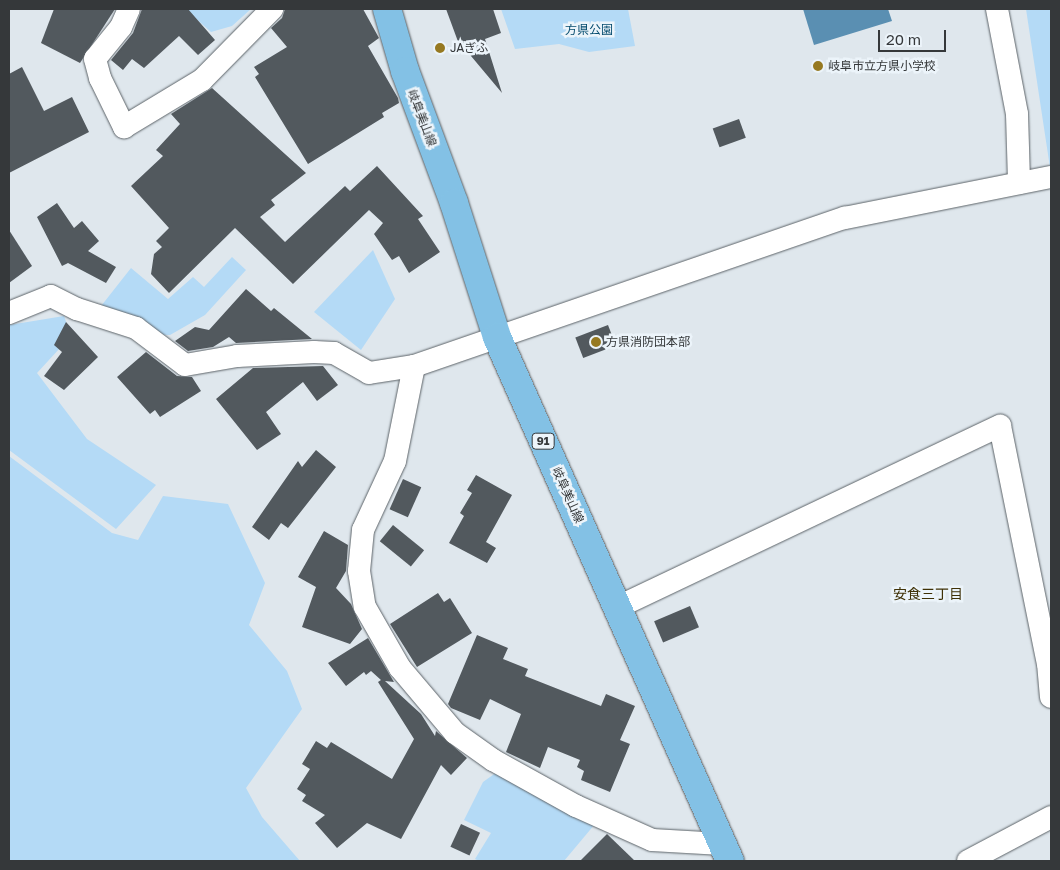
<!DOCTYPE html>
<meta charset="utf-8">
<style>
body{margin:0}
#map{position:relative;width:1060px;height:870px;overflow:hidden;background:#dfe7ed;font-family:"Golos Text","Noto Sans JP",sans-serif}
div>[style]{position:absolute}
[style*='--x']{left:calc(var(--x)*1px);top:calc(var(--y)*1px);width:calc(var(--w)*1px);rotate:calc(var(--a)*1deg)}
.green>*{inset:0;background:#b4daf6}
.water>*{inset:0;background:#5a8fb2}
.building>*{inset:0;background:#52595e;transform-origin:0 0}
.roads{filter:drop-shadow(0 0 1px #5c6368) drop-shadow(0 0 1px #5c6368)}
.street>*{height:22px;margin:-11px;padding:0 11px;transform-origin:11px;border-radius:11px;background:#fff}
.primary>*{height:28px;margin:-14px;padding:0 14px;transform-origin:14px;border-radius:14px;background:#83c1e5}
.dots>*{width:14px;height:14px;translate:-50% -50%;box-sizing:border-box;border:2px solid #ecf4fa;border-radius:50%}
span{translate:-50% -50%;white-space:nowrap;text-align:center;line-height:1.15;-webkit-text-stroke:5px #ecf4fa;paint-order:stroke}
.shield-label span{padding:1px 4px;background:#ecf4fa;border:1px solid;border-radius:4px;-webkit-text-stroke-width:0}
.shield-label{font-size:11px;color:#35383a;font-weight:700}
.park-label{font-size:12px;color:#044b6e}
.poi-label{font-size:12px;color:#35383a}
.left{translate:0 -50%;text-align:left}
.street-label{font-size:12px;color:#35383a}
.neighbourhood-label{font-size:14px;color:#3f3106}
.frame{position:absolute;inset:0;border:10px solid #35383a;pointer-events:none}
.scale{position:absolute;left:878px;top:30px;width:68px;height:22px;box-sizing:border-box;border:2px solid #35383a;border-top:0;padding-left:6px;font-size:15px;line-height:18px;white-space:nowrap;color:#35383a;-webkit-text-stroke:4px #ecf4fa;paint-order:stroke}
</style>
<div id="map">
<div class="green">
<div style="clip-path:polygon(185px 9px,251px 9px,232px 26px,211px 32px)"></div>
<div style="clip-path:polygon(501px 9px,628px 9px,635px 46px,589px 52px,559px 44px,515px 49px)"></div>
<div style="clip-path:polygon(1026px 9px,1051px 9px,1051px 176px,1049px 161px)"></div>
<div style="clip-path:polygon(373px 250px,395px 299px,361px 350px,314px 312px)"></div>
<div style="clip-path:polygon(232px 257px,246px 270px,205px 315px,170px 335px,142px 334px,94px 315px,131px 268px,168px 299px,193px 277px,204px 287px)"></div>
<div style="clip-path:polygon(64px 316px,71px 336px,37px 373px,87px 439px,156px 485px,116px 529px,9px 450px,9px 325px)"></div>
<div style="clip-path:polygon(9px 456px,112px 533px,138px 540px,163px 496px,228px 504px,265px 583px,249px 625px,287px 671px,302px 709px,246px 788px,262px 817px,300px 861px,9px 861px)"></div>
<div style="clip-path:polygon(497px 772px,595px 824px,564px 861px,479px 861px,475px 859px,491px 833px,464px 820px,483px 782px)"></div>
</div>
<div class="water">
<div style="clip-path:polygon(803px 9px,888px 9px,892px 21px,814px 45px)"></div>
</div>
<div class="building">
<div style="clip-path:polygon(54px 9px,115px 9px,80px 63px,41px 43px)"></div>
<div style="clip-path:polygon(142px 9px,188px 9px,215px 40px,198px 55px,179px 36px,144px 68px,132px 59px,123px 70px,111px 60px,133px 33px)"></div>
<div style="clip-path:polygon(285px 9px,363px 9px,379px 38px,368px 46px,398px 98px,399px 103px,382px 113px,384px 117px,308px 164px,255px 77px,259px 74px,254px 67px,287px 47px,271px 28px,282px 18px)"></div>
<div style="clip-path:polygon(446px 9px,493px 9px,501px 33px,485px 39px,502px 93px,471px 56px,466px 45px,460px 47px)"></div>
<div style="clip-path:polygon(22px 67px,44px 111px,72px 97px,89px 132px,9px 173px,9px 74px)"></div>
<div style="clip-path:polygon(212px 88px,306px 173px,271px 200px,275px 205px,260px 217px,285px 242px,345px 186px,350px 191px,377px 166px,423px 216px,418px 219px,440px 252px,409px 273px,399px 256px,392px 260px,374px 234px,383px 223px,369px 210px,293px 284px,235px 228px,169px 293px,151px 274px,154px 254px,162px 247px,156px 241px,169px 228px,131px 186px,163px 156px,156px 150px,180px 124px,171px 114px)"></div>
<div style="left:739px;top:119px;width:20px;height:28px;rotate:70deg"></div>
<div style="clip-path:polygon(57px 203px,74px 228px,82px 221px,99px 241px,88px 251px,116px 267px,106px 283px,68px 263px,62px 266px,37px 217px)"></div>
<div style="clip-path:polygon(9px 230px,32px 266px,9px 283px)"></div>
<div style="clip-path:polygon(246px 289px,271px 311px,274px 308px,312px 339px,236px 343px,229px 337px,213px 347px,188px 351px,175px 341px,195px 327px,209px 330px)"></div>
<div style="clip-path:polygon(66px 322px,98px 357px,64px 390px,44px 376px,62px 352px,54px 345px)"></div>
<div style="left:608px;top:325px;width:22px;height:35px;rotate:69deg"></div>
<div style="clip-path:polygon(146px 352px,177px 376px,192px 377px,201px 391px,160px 417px,155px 410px,150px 414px,117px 377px)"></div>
<div style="clip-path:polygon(323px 366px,338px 385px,317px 401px,303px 382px,266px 412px,281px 434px,257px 450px,216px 399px,253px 368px)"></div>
<div style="clip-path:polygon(316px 450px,336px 467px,288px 528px,281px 523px,269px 540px,252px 527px,298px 461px,302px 467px)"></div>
<div style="clip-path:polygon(476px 475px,512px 495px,486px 542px,496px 548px,487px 563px,449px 543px,464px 516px,460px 513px,472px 493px,467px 490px)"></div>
<div style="left:403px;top:479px;width:20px;height:33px;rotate:24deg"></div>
<div style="left:393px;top:525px;width:40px;height:21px;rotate:39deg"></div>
<div style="clip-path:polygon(324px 531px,348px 545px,346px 571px,336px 588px,351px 604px,362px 629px,350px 644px,302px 627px,316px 587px,298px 577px)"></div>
<div style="clip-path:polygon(438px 593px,444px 602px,450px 598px,472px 633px,417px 667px,390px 624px)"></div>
<div style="left:690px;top:606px;width:23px;height:39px;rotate:67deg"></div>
<div style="clip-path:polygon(477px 635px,508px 648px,503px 659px,528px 669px,525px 676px,601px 706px,606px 694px,635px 706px,620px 740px,630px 744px,610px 792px,581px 780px,584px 771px,577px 767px,580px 760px,548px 747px,540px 768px,506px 752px,521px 714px,490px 699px,480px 720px,451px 708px,448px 704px)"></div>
<div style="clip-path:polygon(368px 638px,394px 682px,385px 681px,421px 714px,435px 736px,436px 731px,467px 758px,451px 775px,441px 765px,401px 839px,367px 823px,337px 848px,315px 823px,325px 815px,302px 801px,306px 795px,297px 789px,310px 769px,302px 764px,316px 741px,327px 748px,331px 742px,392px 779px,414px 739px,378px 682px,381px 680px,371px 671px,366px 675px,364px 672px,346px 686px,328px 663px)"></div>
<div style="left:461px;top:824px;width:21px;height:25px;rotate:25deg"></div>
<div style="clip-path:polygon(607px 834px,635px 861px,580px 861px)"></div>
</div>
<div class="roads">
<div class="street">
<div style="--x:129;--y:9;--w:20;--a:114"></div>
<div style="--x:121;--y:27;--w:41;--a:129.1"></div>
<div style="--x:95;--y:59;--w:20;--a:75"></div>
<div style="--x:100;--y:78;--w:55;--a:63.9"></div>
<div style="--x:124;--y:127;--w:91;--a:-31.1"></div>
<div style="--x:202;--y:80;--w:100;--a:-45.4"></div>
<div style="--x:997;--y:9;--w:107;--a:79.2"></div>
<div style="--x:1017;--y:114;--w:69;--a:88.3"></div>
<div style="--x:9;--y:313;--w:45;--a:-22"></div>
<div style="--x:51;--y:296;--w:29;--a:27"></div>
<div style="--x:77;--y:309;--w:62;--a:17.9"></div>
<div style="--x:136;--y:328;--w:61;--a:37.1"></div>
<div style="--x:185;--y:365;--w:53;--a:-9.8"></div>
<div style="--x:237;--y:356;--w:77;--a:-3"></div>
<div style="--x:314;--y:352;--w:20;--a:3"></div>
<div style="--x:334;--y:353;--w:40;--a:29.7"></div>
<div style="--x:369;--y:373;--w:46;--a:-8.8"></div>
<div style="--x:414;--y:366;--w:456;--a:-19"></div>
<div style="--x:845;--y:218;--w:210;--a:-11.3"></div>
<div style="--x:414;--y:366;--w:97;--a:101.3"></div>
<div style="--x:395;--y:461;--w:76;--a:114.9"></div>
<div style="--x:363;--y:530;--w:41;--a:95.6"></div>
<div style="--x:359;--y:571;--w:36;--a:81"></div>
<div style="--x:365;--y:607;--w:70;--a:60.2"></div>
<div style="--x:400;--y:668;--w:85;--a:49.8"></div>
<div style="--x:455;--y:733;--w:47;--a:35.4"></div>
<div style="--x:493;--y:760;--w:95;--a:29"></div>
<div style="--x:576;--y:806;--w:83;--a:24.1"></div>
<div style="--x:652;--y:840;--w:70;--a:3.3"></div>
<div style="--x:618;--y:607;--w:423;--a:-25.4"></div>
<div style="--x:1000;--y:426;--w:242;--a:78.6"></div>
<div style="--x:1048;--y:663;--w:34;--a:85"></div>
<div style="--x:968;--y:861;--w:94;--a:-27.9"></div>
</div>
<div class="primary">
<div style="--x:387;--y:9;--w:65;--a:73.8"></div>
<div style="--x:405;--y:71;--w:141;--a:69.6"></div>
<div style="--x:454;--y:203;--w:141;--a:72.2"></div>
<div style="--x:497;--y:337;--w:573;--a:66.03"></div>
</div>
</div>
<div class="dots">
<div style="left:440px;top:48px;background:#967921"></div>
<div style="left:818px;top:66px;background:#967921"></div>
<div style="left:596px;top:342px;background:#967921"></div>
</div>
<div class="shield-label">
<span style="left:543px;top:441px">91</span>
</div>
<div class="park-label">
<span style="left:589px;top:30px">方県公園</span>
</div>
<div class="poi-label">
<span class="left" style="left:450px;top:48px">JAぎふ</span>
<span class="left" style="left:828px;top:66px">岐阜市立方県小学校</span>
<span class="left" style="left:606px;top:342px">方県消防団本部</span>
</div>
<div class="street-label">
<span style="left:422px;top:118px;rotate:69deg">岐阜美山線</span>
<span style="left:568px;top:495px;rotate:66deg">岐阜美山線</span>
</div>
<div class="neighbourhood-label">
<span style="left:928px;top:594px">安食三丁目</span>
</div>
<div class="frame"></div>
<div class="scale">20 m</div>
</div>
